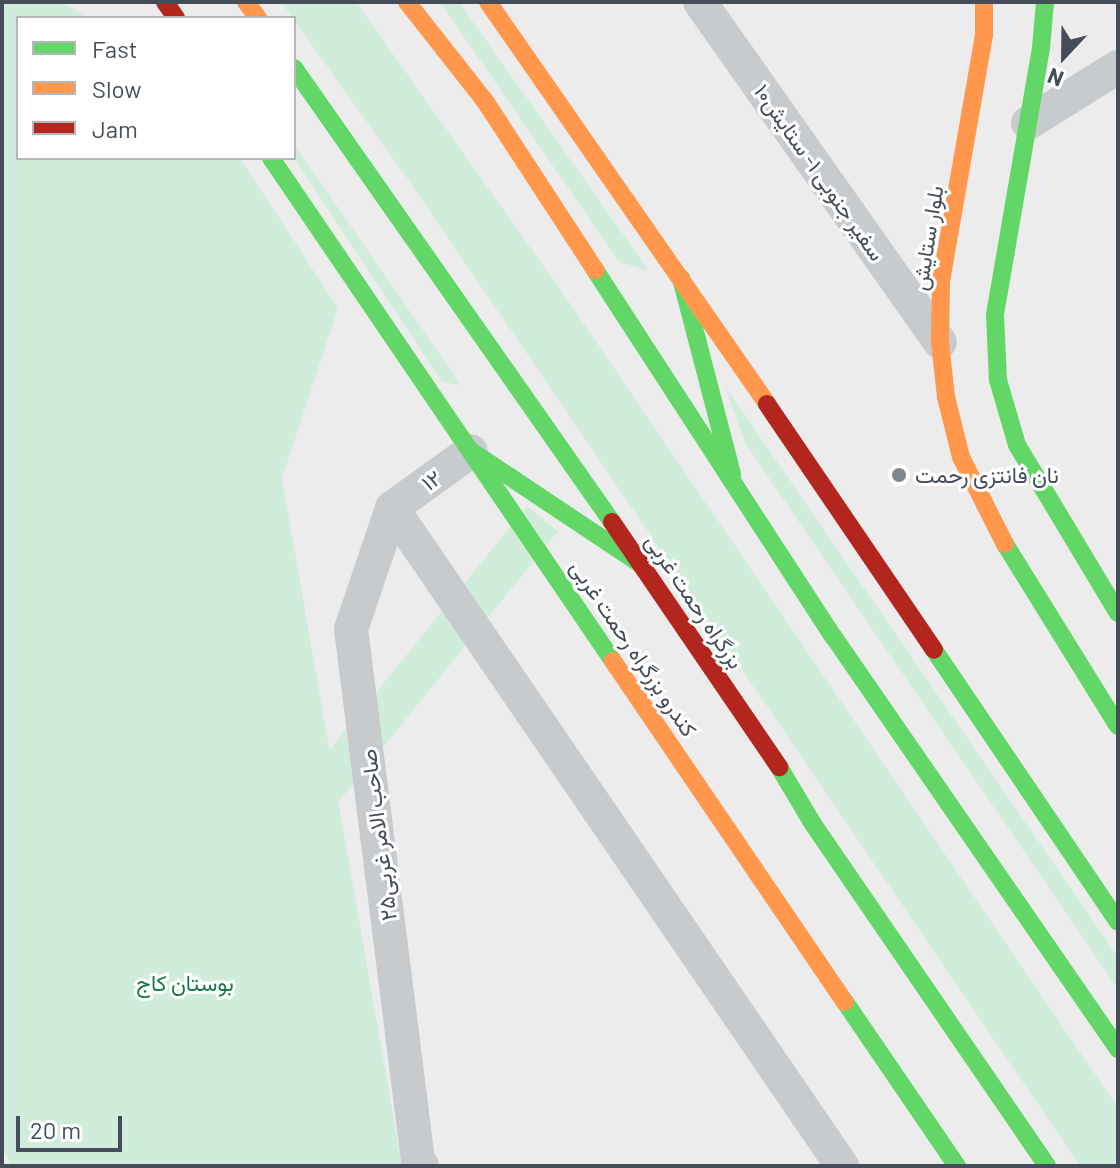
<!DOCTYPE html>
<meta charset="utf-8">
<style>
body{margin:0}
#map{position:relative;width:1120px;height:1168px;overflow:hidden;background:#edecec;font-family:Barlow,Vazirmatn,sans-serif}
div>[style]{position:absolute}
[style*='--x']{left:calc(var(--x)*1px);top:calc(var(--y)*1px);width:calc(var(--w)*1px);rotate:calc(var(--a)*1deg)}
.green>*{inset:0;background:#d0eddc;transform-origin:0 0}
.street>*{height:34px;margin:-17px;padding:0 17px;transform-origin:17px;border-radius:17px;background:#c8cbcd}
.fast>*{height:18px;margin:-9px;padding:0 9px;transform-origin:9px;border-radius:9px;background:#63d668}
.slow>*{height:18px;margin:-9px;padding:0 9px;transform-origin:9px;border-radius:9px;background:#ff974d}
.jam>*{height:18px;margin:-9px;padding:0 9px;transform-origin:9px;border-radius:9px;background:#b3261e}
.dots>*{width:22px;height:22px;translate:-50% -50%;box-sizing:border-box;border:4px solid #fff;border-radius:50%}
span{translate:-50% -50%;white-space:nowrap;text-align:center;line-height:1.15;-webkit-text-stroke:6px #fff;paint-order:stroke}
.street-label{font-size:22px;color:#444d58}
.poi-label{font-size:22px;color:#444d58}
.left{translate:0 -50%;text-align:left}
.park-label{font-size:22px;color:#16784d}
.frame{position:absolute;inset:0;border:4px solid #444d58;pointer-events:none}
.legend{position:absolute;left:16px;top:16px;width:280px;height:144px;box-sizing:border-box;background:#fff;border:2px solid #b4b8bc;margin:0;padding:10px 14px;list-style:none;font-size:24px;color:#444d58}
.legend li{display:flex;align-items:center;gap:16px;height:40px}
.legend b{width:40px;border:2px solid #b4b8bc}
.north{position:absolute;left:1024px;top:16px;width:80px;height:80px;-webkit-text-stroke:6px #fff;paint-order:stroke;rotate:202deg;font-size:22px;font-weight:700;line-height:32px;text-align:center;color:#444d58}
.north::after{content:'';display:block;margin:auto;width:28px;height:36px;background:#444d58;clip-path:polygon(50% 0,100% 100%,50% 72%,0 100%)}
.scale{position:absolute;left:16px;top:1116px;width:106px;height:36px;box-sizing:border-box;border:4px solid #444d58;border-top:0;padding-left:10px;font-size:24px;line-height:28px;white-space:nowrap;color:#444d58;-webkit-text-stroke:6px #fff;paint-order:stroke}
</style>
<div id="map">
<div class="green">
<div style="clip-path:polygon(2px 2px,61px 2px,89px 18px,18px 18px,18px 158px,240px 158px,338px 308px,282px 478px,402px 1166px,11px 1166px,2px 1144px)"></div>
<div style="clip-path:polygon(281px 2px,356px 2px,569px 302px,1118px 1108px,1118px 1166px,1080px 1166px,416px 191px)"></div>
<div style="clip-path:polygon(440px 2px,459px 2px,649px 271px,619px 262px)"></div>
<div style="clip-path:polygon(294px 144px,461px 385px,442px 382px,294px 158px)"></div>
<div style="clip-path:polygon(725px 386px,1118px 957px,1118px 989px,745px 443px)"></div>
<div style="left:527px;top:506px;width:40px;height:798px;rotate:39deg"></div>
</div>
<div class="street">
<div style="--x:700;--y:2;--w:416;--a:54.8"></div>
<div style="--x:1028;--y:123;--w:106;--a:-31.9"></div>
<div style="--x:392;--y:508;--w:797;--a:55.63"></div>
<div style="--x:392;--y:508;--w:128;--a:108.7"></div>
<div style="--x:351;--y:629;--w:535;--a:82.81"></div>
<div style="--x:418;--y:1160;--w:7;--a:56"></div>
<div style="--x:392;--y:508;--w:97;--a:-35.8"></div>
</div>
<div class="fast">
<div style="--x:1045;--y:2;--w:46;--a:95"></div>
<div style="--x:1041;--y:48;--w:271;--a:99.8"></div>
<div style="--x:995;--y:315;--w:65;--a:87.4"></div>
<div style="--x:998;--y:380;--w:68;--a:73.7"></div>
<div style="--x:1017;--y:445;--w:196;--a:59"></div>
<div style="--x:294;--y:68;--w:554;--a:54.99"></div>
<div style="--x:271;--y:158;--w:608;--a:55.79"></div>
<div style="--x:595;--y:270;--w:437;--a:57"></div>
<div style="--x:833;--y:636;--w:502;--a:55.39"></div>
<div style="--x:681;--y:278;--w:203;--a:75.4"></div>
<div style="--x:471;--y:451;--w:206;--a:33.7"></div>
<div style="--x:1005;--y:544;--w:214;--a:58.2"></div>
<div style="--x:934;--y:650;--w:328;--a:55.9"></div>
<div style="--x:779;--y:767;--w:66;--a:59.2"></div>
<div style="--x:813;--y:824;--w:414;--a:55.6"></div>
<div style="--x:845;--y:1002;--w:199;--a:55.7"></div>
</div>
<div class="slow">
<div style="--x:246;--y:2;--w:20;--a:53"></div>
<div style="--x:407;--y:2;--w:126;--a:51.8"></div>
<div style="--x:485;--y:101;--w:202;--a:56.9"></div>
<div style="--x:488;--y:2;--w:489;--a:55.2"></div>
<div style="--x:984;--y:2;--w:33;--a:90"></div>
<div style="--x:984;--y:35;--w:251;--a:99.9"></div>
<div style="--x:941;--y:282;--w:60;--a:91"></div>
<div style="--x:940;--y:342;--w:55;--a:83.8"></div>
<div style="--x:946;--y:397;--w:62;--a:76"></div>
<div style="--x:961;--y:457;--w:97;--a:63.2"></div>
<div style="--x:613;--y:661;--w:412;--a:55.8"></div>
</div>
<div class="jam">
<div style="--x:165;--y:2;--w:19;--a:55"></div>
<div style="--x:767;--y:404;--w:297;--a:55.8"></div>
<div style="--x:612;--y:522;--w:297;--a:55.7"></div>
</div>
<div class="dots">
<div style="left:899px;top:475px;background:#7f858c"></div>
</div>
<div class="street-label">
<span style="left:820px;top:172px;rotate:55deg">سفیر جنوبی ۱- ستایش۱۰</span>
<span style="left:927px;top:238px;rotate:-81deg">بلوار ستایش</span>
<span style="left:431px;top:480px;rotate:-36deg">۱۲</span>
<span style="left:695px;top:601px;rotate:56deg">بزرگراه رحمت غربی</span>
<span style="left:634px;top:648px;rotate:56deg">کندرو بزرگراه رحمت غربی</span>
<span style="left:378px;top:835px;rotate:-97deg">صاحب الامر غربی۲۵</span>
</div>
<div class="poi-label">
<span class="left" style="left:915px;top:475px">نان فانتزی رحمت</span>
</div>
<div class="park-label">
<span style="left:185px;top:983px">بوستان کاج</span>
</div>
<div class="frame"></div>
<ul class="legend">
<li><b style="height:10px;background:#63d668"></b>Fast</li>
<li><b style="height:10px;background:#ff974d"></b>Slow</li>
<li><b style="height:10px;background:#b3261e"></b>Jam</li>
</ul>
<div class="north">N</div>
<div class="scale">20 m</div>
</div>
